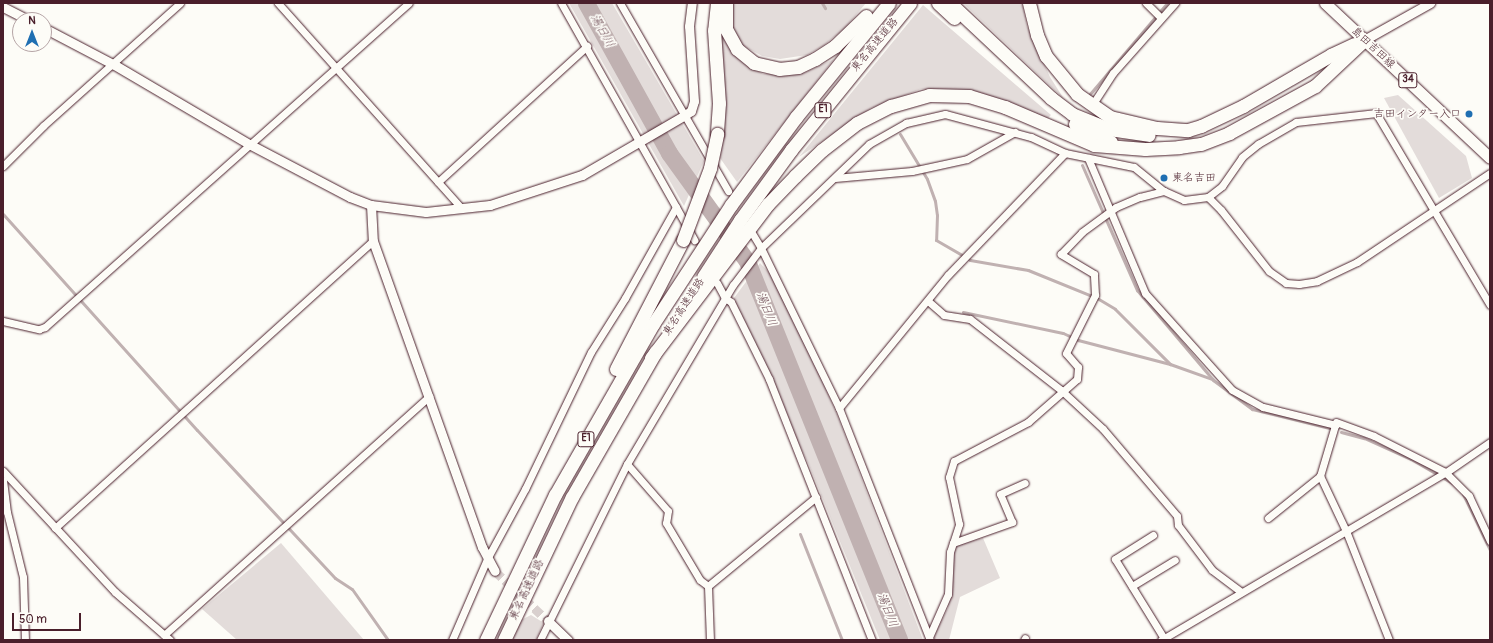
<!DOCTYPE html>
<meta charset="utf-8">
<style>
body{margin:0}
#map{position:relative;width:1493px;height:643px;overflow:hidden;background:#fdfcf7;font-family:Pangolin,"Klee One",sans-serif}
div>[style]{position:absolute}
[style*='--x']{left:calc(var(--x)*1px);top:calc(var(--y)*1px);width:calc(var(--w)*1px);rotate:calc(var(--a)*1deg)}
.green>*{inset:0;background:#e3dcda}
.stream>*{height:3px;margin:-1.5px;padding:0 1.5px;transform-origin:1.5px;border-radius:1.5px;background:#c0b1b1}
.river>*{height:17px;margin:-8.5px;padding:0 8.5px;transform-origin:8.5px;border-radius:8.5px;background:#c0b1b1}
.tertiary-tunnel>*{height:9px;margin-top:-4.5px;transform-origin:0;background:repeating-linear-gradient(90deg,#d9d0ce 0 9px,transparent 0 13.5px)}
.roads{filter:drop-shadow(0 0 1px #4a1f2b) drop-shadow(0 0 1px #4a1f2b)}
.minor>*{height:7px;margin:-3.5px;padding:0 3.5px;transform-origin:3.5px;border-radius:3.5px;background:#fdfcf7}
.tertiary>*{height:9px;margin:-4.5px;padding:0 4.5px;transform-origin:4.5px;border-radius:4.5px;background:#fdfcf7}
.primary>*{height:11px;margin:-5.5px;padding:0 5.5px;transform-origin:5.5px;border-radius:5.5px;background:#fdfcf7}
.motorway>*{height:13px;margin:-6.5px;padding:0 6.5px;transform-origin:6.5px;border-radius:6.5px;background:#fdfcf7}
.bridges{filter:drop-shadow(0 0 1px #4a1f2b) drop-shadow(0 0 1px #4a1f2b)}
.motorway-bridge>*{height:13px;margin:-6.5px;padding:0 6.5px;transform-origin:6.5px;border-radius:6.5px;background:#fdfcf7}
.dots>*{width:11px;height:11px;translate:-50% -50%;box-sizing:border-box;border:2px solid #fdfcf7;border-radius:50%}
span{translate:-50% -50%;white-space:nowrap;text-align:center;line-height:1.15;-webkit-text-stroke:3.5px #fdfcf7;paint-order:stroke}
.shield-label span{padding:1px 3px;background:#fdfcf7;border:1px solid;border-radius:3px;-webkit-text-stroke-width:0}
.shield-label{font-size:10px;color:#4a1f2b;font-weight:700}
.street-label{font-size:11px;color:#4a1f2b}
.poi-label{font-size:11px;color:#4a1f2b}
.right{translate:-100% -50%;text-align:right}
.left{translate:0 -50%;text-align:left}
.water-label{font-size:12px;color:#73525a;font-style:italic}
.frame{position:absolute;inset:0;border:4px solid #4a1f2b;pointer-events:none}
.north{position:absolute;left:12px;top:12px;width:40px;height:40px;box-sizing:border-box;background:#fdfcf7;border:1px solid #b5a4a5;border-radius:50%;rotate:0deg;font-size:11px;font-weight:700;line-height:16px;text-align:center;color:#4a1f2b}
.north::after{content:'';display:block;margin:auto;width:14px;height:18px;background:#1f6fb2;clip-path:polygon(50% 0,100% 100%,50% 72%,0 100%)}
.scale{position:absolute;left:12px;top:613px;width:69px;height:18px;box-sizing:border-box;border:2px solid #4a1f2b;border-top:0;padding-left:5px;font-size:12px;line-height:14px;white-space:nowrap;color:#4a1f2b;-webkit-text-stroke:3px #fdfcf7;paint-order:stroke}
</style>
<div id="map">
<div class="green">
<div style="clip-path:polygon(569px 3px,612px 3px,704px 161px,684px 206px)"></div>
<div style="clip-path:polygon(732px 3px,866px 3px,845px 28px,824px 45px,807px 55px,780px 59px,762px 56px,742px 45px,733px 27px)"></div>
<div style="clip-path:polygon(963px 3px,1022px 3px,1027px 26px,1050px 77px,1064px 99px)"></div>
<div style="clip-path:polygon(923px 5px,1051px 115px,1046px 120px,951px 90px,921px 89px,871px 108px,799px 157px)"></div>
<div style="clip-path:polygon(721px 34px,729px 48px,744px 63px,763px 74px,804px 73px,834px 59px,737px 182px,720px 158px,726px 101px)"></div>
<div style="clip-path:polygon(1398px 95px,1466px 156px,1472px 178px,1439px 198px,1384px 98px)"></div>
<div style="clip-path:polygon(760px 263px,777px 281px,836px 412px,923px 640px,880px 640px,809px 465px,731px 302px)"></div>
<div style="clip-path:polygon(983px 538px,1000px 578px,960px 597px,949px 640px,936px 640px,934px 636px,948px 608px,955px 546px)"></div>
<div style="clip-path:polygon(281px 543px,364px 640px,237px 640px,202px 609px)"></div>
<div style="clip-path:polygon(531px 615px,544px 623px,536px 640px,512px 640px,521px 620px)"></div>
</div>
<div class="stream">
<div style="--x:822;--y:3;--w:6;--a:59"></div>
<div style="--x:1089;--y:95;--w:121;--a:-49.7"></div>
<div style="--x:900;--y:134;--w:52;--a:59"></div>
<div style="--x:927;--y:179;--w:23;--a:70"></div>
<div style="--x:935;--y:201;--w:14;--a:82"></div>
<div style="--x:937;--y:215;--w:25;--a:92"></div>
<div style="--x:936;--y:240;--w:39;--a:30"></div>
<div style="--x:970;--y:260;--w:59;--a:9.8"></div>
<div style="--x:1028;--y:270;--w:74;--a:22.1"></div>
<div style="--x:1097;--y:298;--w:21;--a:31"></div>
<div style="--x:1115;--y:309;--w:78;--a:45"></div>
<div style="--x:1082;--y:165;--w:137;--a:66.3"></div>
<div style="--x:1137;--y:290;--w:118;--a:49.8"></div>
<div style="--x:1213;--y:380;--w:49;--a:36.6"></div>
<div style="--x:1252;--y:409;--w:80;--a:13.7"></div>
<div style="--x:3;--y:214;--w:290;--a:48.1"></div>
<div style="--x:197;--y:430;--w:202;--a:47"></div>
<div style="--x:335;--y:578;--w:20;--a:33"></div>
<div style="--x:352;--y:589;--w:62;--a:54.8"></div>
<div style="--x:963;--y:312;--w:102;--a:11.9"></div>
<div style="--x:1063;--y:333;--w:17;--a:25"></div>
<div style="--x:1078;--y:340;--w:95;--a:14.6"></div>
<div style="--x:1170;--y:364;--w:45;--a:19.7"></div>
<div style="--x:1341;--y:432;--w:24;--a:15"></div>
<div style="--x:1364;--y:438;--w:51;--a:24.1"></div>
<div style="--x:1411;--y:459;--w:48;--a:30.3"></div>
<div style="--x:1463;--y:494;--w:62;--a:64.3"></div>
<div style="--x:800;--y:534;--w:114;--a:68.4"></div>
</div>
<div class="river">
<div style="--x:586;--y:3;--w:171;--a:61"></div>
<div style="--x:669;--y:153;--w:133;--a:54.2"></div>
<div style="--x:747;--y:261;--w:408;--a:68.1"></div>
</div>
<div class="tertiary-tunnel">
<div style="--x:495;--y:571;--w:73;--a:43.3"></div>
</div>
<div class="roads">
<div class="minor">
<div style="--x:278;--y:3;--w:276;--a:48.2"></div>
<div style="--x:620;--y:3;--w:217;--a:60.1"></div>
<div style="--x:1146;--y:3;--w:21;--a:45"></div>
<div style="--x:1096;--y:99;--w:31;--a:-57"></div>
<div style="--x:1113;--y:73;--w:94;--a:-48.5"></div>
<div style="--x:1088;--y:158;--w:147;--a:67.1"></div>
<div style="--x:1145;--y:293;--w:130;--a:48.1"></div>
<div style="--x:1232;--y:390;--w:35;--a:29"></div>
<div style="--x:1263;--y:407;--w:75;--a:13.9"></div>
<div style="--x:3;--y:166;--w:57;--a:-45"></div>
<div style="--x:43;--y:126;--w:184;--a:-41.9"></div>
<div style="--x:835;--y:178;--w:77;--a:-5.2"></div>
<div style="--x:912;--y:171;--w:56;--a:-12.3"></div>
<div style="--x:967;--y:159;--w:55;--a:-29.4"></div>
<div style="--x:438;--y:182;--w:202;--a:-42.4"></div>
<div style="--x:1208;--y:197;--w:18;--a:45"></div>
<div style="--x:1221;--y:210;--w:78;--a:51.8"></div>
<div style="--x:1269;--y:271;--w:21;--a:35"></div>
<div style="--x:1286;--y:283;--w:13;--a:4"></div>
<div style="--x:1299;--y:284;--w:18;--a:-9"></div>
<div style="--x:1317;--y:281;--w:44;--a:-25.4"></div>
<div style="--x:1357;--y:262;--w:160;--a:-33.8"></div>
<div style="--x:676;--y:207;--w:38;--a:61"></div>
<div style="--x:752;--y:233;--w:17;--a:59"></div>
<div style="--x:761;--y:248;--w:150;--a:-43.9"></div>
<div style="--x:869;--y:144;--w:43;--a:-29.6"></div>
<div style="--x:906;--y:123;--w:40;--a:-13"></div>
<div style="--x:945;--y:114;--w:89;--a:15"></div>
<div style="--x:1031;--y:137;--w:38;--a:25"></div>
<div style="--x:1065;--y:153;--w:70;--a:11.5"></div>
<div style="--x:1134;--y:167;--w:38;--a:39"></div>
<div style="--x:1164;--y:191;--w:22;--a:24"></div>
<div style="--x:1184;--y:200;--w:24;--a:-7"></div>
<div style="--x:1208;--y:197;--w:18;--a:-38"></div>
<div style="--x:1222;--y:186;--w:35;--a:-55"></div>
<div style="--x:1242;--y:157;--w:21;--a:-39"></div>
<div style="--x:1258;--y:144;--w:44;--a:-30.1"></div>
<div style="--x:1296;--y:122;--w:81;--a:-6.4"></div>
<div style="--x:1376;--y:113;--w:223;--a:59.3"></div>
<div style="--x:717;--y:283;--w:17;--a:62"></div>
<div style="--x:725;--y:298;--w:7;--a:34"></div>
<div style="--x:731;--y:302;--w:86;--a:63.7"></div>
<div style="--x:769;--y:379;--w:281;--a:68.5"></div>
<div style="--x:928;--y:301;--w:21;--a:41"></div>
<div style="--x:944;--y:315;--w:26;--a:9"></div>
<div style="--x:970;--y:319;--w:115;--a:38"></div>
<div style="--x:1061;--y:390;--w:57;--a:42.9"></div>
<div style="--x:1103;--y:429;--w:114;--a:49.6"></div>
<div style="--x:1177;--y:516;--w:9;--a:84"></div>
<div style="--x:1178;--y:525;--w:56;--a:52.9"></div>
<div style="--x:1212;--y:570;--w:36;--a:37"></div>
<div style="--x:3;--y:321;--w:37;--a:13"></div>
<div style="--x:39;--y:329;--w:6;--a:-18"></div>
<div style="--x:45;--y:327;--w:487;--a:-41.7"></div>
<div style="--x:839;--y:408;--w:172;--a:-50.7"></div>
<div style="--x:948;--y:275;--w:169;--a:-46.2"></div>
<div style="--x:627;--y:464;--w:62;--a:48.9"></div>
<div style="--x:668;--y:511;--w:12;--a:99"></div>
<div style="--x:666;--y:523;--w:66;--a:59.2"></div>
<div style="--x:700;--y:580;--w:10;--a:37"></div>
<div style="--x:3;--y:471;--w:165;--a:47.2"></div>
<div style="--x:115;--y:592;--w:73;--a:41.1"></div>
<div style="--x:3;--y:480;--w:32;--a:83"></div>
<div style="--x:7;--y:512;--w:67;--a:76.2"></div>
<div style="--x:23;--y:577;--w:63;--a:88.2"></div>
<div style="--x:1268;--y:518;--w:67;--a:-38.9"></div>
<div style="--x:55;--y:528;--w:428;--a:-42.1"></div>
<div style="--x:1153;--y:535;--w:45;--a:147.7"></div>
<div style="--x:1115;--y:559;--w:95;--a:58.3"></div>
<div style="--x:953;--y:543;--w:20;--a:-72"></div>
<div style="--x:959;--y:524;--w:48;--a:-102"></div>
<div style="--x:949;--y:477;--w:17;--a:-73"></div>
<div style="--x:954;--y:461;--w:84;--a:-27.8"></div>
<div style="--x:1028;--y:422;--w:65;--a:-41.3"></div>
<div style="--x:1077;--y:379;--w:12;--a:-85"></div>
<div style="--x:1078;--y:367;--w:18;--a:-131"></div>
<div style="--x:1066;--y:353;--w:65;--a:-63.4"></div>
<div style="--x:1095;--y:295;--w:21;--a:-93"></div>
<div style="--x:1094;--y:274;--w:39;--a:-149"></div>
<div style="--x:1061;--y:254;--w:30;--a:-46"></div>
<div style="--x:1082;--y:232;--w:42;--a:-36.3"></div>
<div style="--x:1116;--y:207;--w:26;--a:-23"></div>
<div style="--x:1140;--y:197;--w:25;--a:-14"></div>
<div style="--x:708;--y:586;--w:140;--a:-39.5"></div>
<div style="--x:708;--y:586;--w:54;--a:87.9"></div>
<div style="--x:1132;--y:586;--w:50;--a:-31.2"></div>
<div style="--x:164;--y:635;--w:357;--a:-42"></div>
<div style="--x:929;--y:637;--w:47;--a:-66.2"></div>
<div style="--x:948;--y:594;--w:42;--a:-87.3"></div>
<div style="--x:950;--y:552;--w:9;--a:-72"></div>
<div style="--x:953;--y:543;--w:63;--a:-19.6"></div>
<div style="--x:1012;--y:522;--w:30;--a:-113"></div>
<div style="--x:1000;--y:494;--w:27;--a:-24"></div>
<div style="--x:452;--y:640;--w:88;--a:-66.6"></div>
<div style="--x:487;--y:559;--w:80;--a:-61.5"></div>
<div style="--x:525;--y:489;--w:152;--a:-64.3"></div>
<div style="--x:591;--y:352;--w:64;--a:-57.8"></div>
<div style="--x:625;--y:298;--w:104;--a:-60.7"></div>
<div style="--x:676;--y:207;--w:234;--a:-119.4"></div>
<div style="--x:540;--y:640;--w:196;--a:-63.7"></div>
<div style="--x:627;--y:464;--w:208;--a:-59.4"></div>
<div style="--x:733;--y:285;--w:46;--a:-52.9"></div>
<div style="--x:761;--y:248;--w:178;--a:64"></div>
<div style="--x:839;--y:408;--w:249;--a:68.6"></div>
<div style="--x:1024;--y:640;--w:2;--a:-63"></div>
<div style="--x:1161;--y:640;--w:329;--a:-30.5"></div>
<div style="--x:1445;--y:473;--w:55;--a:-34.6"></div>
<div style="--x:1389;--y:640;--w:117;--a:-111.5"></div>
<div style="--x:1346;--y:531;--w:61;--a:-115.3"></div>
<div style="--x:1320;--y:476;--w:56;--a:-73.5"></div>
<div style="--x:1336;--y:422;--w:40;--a:20.2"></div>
<div style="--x:1374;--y:436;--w:80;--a:26.9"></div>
<div style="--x:1445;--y:472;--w:34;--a:45"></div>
<div style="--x:1469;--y:496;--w:50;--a:65"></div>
</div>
<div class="tertiary">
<div style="--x:3;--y:7;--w:28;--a:27"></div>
<div style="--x:44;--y:28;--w:78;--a:27.6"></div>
<div style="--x:113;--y:64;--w:158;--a:30.5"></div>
<div style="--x:249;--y:144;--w:114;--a:27.7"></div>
<div style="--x:350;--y:197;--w:22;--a:21"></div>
<div style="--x:371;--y:205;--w:55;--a:7.3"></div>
<div style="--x:426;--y:212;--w:64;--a:-6.2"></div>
<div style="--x:490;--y:205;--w:97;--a:-18.1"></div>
<div style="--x:582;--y:175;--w:119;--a:-30.2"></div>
<div style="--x:685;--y:115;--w:7;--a:-34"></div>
<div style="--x:691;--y:111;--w:10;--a:-73"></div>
<div style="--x:694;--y:101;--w:75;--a:-93.8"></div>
<div style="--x:689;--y:26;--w:23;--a:-83"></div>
<div style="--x:1364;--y:40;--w:76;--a:-29.3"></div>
<div style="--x:371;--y:205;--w:36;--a:87"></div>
<div style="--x:373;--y:241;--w:325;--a:70.4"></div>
<div style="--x:482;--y:547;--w:27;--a:62"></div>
<div style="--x:548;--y:621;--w:28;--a:44"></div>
</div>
<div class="primary">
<div style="--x:1325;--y:3;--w:226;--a:43.2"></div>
</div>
<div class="motorway">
<div style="--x:717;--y:3;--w:27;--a:96"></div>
<div style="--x:714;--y:30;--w:73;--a:86.1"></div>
<div style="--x:719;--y:103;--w:31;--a:94"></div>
<div style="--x:726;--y:3;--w:26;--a:90"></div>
<div style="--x:726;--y:29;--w:23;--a:61"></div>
<div style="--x:737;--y:49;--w:22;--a:39"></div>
<div style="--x:754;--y:63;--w:26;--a:13"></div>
<div style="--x:779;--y:69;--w:19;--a:-6"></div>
<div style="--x:798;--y:67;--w:19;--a:-25"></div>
<div style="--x:815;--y:59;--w:24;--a:-33"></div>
<div style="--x:835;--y:46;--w:43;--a:-44.1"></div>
<div style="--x:938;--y:3;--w:22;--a:43"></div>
<div style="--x:950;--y:3;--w:139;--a:43.2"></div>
<div style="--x:1051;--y:98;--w:26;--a:37"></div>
<div style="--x:1072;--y:114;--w:40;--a:22"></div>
<div style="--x:1109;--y:129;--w:40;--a:8.5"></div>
<div style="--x:1029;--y:3;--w:33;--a:76"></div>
<div style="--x:1037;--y:35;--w:23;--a:67"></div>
<div style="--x:1046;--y:56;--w:49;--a:50.8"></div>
<div style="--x:1077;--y:94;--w:40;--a:34.9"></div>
<div style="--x:1110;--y:117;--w:48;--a:13.2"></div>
<div style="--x:1157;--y:128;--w:31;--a:4"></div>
<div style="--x:1188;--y:130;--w:14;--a:-17"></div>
<div style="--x:1201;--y:126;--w:47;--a:-25.5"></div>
<div style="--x:1243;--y:106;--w:102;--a:-30.1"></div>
<div style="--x:1331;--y:55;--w:26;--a:-25"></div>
<div style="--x:1075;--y:124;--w:40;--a:26.6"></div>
<div style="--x:703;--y:277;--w:68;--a:-57"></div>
<div style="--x:740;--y:220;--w:87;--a:-53.9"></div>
<div style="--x:791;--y:150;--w:189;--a:-51"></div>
<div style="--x:651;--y:358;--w:193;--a:-52.8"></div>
<div style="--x:768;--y:204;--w:39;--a:-46"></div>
<div style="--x:795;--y:176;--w:37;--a:-44"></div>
<div style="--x:822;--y:150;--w:44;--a:-37.6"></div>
<div style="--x:857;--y:123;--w:38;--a:-27"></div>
<div style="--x:891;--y:106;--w:40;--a:-16"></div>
<div style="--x:929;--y:95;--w:40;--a:1.4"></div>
<div style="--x:969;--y:96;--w:38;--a:17"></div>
<div style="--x:1005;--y:107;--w:97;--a:23.1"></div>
<div style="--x:1094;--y:145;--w:51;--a:4.5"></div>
<div style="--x:1145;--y:149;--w:34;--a:-3"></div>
<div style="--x:1179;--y:147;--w:22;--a:-8"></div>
<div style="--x:1201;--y:144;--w:30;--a:-21"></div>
<div style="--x:1229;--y:133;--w:98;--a:-28.7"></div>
<div style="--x:1315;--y:86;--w:67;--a:-43.2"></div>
<div style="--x:616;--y:369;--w:145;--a:-62.6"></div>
<div style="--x:486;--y:640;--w:161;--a:-64.6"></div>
<div style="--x:555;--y:495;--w:197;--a:-60.2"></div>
<div style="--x:653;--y:324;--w:142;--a:-56.8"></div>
<div style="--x:731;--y:205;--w:109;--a:-53.5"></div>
<div style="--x:796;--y:117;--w:147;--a:-50.8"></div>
<div style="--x:504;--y:640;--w:158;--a:-64.6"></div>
<div style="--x:572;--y:497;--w:168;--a:-60.1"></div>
</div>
</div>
<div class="bridges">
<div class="motorway-bridge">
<div style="--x:683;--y:240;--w:77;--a:-69.4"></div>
<div style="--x:710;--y:168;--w:35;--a:-78"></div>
</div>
</div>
<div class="dots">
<div style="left:1469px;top:114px;background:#1f6fb2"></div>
<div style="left:1164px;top:178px;background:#1f6fb2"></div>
</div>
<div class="shield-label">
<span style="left:1408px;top:80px">34</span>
<span style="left:823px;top:110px">E1</span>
<span style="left:586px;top:439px">E1</span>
</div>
<div class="street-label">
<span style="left:875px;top:45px;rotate:-50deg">東名高速道路</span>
<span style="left:1373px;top:48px;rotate:43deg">島田吉田線</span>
<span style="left:684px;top:307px;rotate:-57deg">東名高速道路</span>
<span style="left:527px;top:590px;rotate:-65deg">東名高速道路</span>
</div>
<div class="poi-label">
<span class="right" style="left:1461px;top:114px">吉田インター入口</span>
<span class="left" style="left:1172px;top:178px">東名吉田</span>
</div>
<div class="water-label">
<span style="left:602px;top:31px;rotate:61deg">湯日川</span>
<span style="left:766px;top:309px;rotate:68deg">湯日川</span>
<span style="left:887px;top:610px;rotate:68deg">湯日川</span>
</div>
<div class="frame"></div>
<div class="north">N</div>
<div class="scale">50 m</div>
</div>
